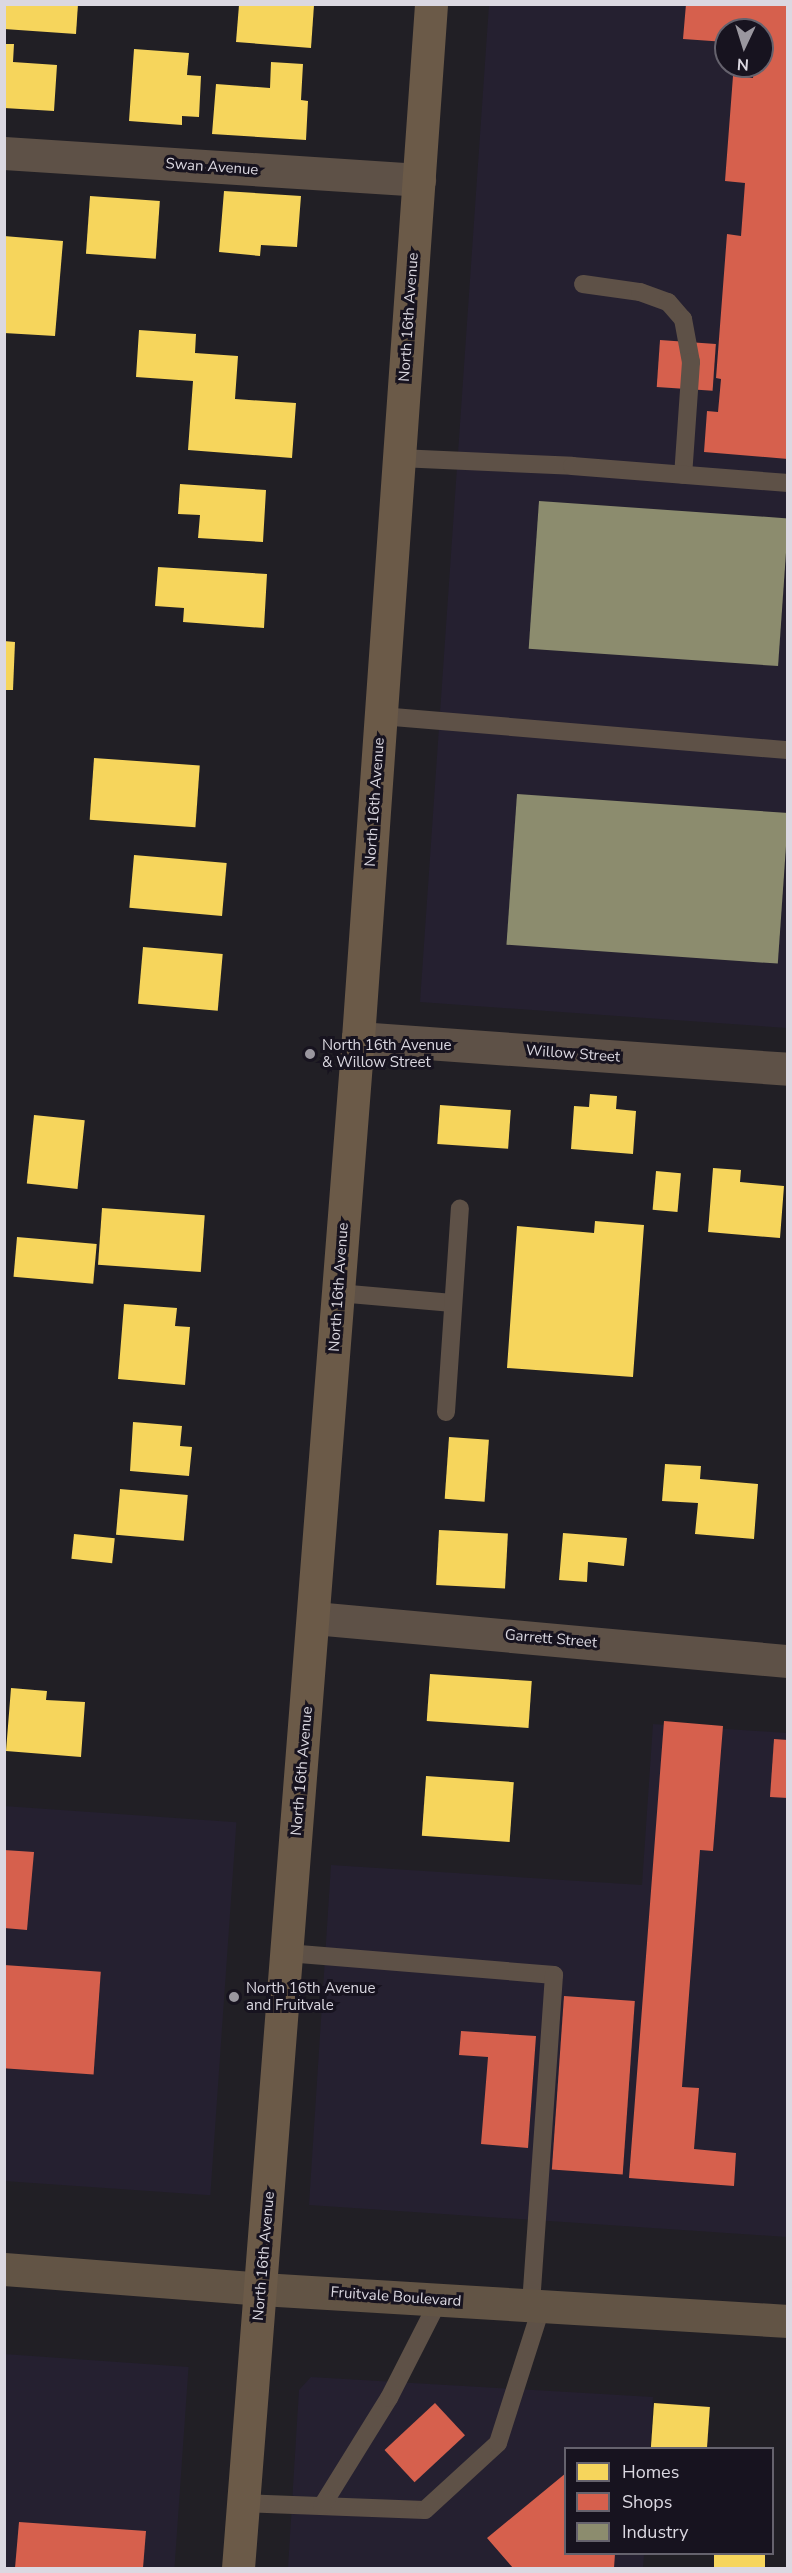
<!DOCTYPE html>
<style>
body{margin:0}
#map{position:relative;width:792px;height:2573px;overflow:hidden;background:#211f25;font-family:"Nunito Sans",sans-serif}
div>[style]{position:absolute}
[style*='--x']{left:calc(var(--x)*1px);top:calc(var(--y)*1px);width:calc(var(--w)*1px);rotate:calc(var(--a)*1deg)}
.built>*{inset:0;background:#252030;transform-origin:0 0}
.homes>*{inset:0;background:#f6d55c;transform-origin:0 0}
.shops>*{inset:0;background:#d6604d;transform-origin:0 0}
.industry>*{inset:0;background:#8c8c6e;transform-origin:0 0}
.lane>*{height:18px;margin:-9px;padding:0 9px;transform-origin:9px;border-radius:9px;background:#5e5147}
.street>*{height:33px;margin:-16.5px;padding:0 16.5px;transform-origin:16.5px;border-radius:16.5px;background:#5e5147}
.secondary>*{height:33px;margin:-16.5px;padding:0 16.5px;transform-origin:16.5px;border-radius:16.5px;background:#625445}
.primary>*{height:33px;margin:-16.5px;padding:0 16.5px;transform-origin:16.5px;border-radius:16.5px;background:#6b5a48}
.dots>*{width:16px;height:16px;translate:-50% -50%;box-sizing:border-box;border:3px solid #17131f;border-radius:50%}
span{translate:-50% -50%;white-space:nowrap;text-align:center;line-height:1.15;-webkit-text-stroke:6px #17131f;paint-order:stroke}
.street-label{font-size:15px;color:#dbd8e1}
.poi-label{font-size:15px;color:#dbd8e1}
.left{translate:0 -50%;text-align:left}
.frame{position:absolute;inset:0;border:6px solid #dbd8e1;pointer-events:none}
.legend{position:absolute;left:564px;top:2447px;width:210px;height:108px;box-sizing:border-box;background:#17131f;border:2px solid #65626d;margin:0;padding:8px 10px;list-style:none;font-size:18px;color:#dbd8e1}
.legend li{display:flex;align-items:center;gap:12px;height:30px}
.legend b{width:30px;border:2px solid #65626d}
.north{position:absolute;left:714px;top:18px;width:60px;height:60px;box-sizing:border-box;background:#17131f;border:2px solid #65626d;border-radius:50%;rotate:184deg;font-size:16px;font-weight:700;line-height:24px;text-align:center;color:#dbd8e1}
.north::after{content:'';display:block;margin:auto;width:21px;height:27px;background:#9a979f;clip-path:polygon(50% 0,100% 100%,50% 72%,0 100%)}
</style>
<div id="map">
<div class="built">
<div style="clip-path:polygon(evenodd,489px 5px,787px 5px,787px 1028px,420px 1002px,489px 5px,726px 30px,762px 30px,762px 66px,726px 66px,726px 30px)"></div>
<div style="clip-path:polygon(653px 1724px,787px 1733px,787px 2237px,309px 2205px,331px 1865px,642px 1885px)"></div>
<div style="left:4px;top:1806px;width:233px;height:374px;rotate:4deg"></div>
<div style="left:4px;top:2354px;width:185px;height:214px;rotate:4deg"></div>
<div style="clip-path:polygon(311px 2377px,653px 2397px,650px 2448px,566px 2448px,566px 2554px,644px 2554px,643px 2568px,288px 2568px,299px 2390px)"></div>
</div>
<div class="homes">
<div style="clip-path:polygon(4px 4px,78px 4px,76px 34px,4px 29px)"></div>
<div style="clip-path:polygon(239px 5px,314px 5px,311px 48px,236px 42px)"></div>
<div style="clip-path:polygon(4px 44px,14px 44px,13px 62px,57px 65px,54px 111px,4px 108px)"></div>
<div style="clip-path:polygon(134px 49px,189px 53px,187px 75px,201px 76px,199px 117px,182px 116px,182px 125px,129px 121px)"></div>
<div style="clip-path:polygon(271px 62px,303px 64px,301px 100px,308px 101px,306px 140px,212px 134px,216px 84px,270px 88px)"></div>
<div style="clip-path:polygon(224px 191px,301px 196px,297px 247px,261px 245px,260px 256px,219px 252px)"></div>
<div style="left:90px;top:196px;width:70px;height:58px;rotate:4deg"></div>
<div style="clip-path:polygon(4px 236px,63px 241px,55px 336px,4px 333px)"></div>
<div style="clip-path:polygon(139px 330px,196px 334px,195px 353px,238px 356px,235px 399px,296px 403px,292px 458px,188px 450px,193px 381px,136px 377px)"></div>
<div style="clip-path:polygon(180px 484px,266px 490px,263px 542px,198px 538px,200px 515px,178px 514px)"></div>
<div style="clip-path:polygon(158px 567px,267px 574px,264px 628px,183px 622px,184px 608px,155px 606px)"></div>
<div style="clip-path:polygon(4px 641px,15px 642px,13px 690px,4px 690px)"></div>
<div style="left:94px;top:758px;width:106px;height:62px;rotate:4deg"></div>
<div style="left:134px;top:855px;width:93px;height:53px;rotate:5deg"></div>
<div style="left:143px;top:947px;width:80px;height:57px;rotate:5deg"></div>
<div style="clip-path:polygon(590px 1094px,617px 1096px,616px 1109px,636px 1111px,633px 1154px,571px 1149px,574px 1106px,589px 1107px)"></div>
<div style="left:440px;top:1105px;width:71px;height:39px;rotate:4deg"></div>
<div style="left:34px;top:1115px;width:51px;height:69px;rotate:6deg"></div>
<div style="clip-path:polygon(713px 1168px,741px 1170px,740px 1182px,784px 1186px,780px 1238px,708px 1232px)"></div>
<div style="left:656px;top:1171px;width:25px;height:39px;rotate:5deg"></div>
<div style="left:102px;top:1208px;width:103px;height:57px;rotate:4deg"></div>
<div style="clip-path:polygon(595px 1221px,644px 1225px,633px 1377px,507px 1368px,517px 1226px,594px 1233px)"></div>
<div style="left:17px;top:1237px;width:80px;height:40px;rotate:5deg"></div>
<div style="clip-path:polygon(124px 1304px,177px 1308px,175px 1326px,190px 1327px,185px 1385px,118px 1379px)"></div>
<div style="clip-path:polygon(133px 1422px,182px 1426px,180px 1446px,192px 1447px,189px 1476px,130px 1471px)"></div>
<div style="left:449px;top:1437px;width:40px;height:62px;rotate:4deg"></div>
<div style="clip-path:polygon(665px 1464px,701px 1466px,700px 1479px,758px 1484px,754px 1539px,695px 1534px,698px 1503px,662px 1501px)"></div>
<div style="left:120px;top:1489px;width:68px;height:46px;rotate:5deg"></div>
<div style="left:439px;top:1530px;width:69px;height:55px;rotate:3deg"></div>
<div style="clip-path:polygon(563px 1533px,627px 1538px,624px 1566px,588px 1562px,587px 1582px,559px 1580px)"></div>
<div style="left:74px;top:1534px;width:41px;height:25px;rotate:6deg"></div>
<div style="left:430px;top:1674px;width:102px;height:47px;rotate:4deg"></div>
<div style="clip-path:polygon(11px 1688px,47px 1691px,46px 1700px,85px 1702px,81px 1757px,6px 1751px)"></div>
<div style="left:426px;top:1776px;width:88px;height:60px;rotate:4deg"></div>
<div style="left:654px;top:2403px;width:56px;height:45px;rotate:4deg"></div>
<div style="left:714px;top:2554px;width:51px;height:14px"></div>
</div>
<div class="shops">
<div style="clip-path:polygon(686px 4px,788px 4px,788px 459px,704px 452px,707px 411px,718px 412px,721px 379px,716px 378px,727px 234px,741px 236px,745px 183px,725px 181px,733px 76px,753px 78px,754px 66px,762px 66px,762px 30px,726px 30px,726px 42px,683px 39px)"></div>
<div style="left:660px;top:340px;width:56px;height:47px;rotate:4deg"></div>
<div style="clip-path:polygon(664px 1721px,723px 1726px,713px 1851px,700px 1850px,682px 2087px,699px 2088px,694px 2149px,736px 2153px,734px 2186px,629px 2178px)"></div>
<div style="clip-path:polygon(774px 1739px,788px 1740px,788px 1798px,770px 1797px)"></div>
<div style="clip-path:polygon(4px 1850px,34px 1852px,27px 1930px,4px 1928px)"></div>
<div style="left:4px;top:1965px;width:97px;height:103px;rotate:4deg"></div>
<div style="left:564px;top:1996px;width:71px;height:174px;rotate:4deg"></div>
<div style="clip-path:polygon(461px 2031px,536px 2036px,528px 2148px,481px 2144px,488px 2057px,459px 2055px)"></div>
<div style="left:435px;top:2403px;width:44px;height:69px;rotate:47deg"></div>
<div style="clip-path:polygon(566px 2473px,566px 2554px,615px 2554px,614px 2568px,513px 2568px,487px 2538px)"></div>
<div style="clip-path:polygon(19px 2522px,146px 2531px,143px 2568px,15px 2568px)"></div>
</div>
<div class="industry">
<div style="left:539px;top:501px;width:250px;height:148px;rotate:4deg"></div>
<div style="left:517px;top:794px;width:272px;height:151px;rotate:4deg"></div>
</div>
<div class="lane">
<div style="--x:583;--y:284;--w:58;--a:8"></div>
<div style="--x:640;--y:292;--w:30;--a:20"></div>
<div style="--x:668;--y:302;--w:23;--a:49"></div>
<div style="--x:683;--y:319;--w:44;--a:79.5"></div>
<div style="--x:691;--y:362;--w:113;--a:94"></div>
<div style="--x:399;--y:458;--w:173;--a:2.6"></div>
<div style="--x:572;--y:466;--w:217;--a:4.5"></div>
<div style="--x:381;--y:716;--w:408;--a:4.8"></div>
<div style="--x:338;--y:1293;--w:115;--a:5"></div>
<div style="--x:446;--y:1412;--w:204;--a:-86.1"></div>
<div style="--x:287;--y:1953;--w:268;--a:4.7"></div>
<div style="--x:554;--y:1975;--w:331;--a:94"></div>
<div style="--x:243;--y:2503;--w:182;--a:2.2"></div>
<div style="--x:425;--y:2510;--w:99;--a:-42.5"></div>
<div style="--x:498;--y:2443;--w:145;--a:-72.3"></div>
<div style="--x:322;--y:2506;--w:127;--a:-58.2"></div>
<div style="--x:389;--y:2398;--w:110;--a:-63"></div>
</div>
<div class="street">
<div style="--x:4;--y:153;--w:416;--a:3.7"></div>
<div style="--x:358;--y:1038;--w:431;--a:4.1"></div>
<div style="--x:314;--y:1618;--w:476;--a:5.2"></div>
</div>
<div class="secondary">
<div style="--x:4;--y:2269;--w:258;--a:4.4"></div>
<div style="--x:261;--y:2289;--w:528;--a:3.47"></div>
</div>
<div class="primary">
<div style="--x:238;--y:2568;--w:1535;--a:-85.52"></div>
<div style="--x:358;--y:1038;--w:1037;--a:-85.96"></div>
</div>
<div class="dots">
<div style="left:310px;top:1054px;background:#9a979f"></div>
<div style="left:234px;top:1997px;background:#9a979f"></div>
</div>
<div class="street-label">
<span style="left:212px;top:167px;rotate:4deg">Swan Avenue</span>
<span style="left:409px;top:317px;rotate:-86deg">North 16th Avenue</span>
<span style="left:375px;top:802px;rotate:-86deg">North 16th Avenue</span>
<span style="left:573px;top:1054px;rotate:4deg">Willow Street</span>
<span style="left:339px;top:1287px;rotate:-86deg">North 16th Avenue</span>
<span style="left:551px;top:1639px;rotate:5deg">Garrett Street</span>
<span style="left:302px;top:1771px;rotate:-85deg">North 16th Avenue</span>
<span style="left:264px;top:2256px;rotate:-85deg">North 16th Avenue</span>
<span style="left:396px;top:2297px;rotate:4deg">Fruitvale Boulevard</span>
</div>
<div class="poi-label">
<span class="left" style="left:322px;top:1054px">North 16th Avenue<br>&amp; Willow Street</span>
<span class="left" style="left:246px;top:1997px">North 16th Avenue<br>and Fruitvale</span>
</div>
<div class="frame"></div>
<ul class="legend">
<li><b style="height:16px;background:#f6d55c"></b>Homes</li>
<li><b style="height:16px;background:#d6604d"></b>Shops</li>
<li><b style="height:16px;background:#8c8c6e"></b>Industry</li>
</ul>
<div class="north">N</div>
</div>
